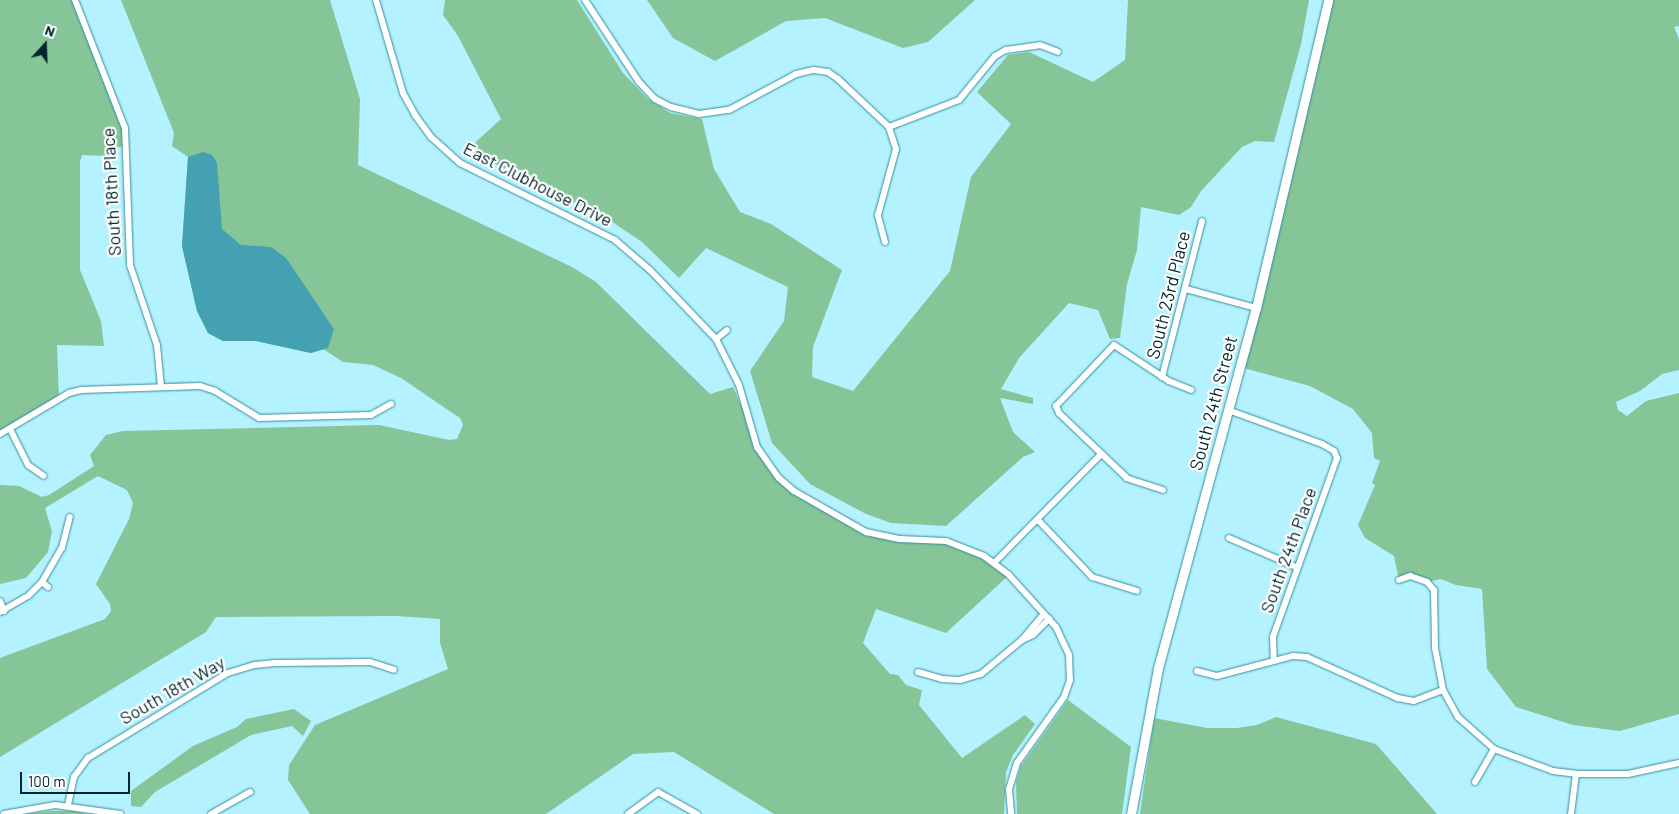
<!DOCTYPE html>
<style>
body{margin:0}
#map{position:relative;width:1679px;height:814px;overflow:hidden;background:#b4f2ff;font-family:Barlow,sans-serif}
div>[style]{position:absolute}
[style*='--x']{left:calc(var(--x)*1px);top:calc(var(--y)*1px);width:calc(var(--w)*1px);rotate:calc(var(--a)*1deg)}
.green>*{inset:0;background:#86c597}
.water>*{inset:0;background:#43a1b2}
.roads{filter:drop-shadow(0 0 1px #358e9e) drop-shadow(0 0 1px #358e9e)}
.street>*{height:6px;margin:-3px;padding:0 3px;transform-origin:3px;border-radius:3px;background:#fff}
.secondary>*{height:9px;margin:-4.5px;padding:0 4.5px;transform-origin:4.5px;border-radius:4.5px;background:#fff}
span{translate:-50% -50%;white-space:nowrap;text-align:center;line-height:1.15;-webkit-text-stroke:4.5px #fff;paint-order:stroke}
.street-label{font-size:18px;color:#00252c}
.north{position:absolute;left:20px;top:20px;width:50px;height:50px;-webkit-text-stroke:4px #fff;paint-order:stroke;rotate:20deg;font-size:14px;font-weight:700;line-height:20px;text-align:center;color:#00252c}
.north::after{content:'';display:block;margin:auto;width:18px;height:22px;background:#00252c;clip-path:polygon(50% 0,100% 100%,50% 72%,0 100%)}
.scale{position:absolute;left:20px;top:772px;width:110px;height:22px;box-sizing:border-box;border:2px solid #00252c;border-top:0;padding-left:6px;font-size:15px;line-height:18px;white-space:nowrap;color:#00252c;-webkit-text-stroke:4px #fff;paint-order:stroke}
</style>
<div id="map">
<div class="green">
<div style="clip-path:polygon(0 0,75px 0,123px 122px,127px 146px,114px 148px,106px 156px,82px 155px,80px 161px,80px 270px,101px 321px,104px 346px,57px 345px,59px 400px,0 434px)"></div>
<div style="clip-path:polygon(121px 0,330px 0,360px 99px,358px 165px,572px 267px,596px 282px,710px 394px,733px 387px,767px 464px,794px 491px,866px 532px,970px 548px,1009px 575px,946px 633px,876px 609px,863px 643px,890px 674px,898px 675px,906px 685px,922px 690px,919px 705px,962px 758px,1025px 715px,1035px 724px,1013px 755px,1006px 772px,1004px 814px,774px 814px,674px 752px,633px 754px,546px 814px,310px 814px,288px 780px,289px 765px,315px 725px,448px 669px,440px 643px,440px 619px,396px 616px,216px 617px,206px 632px,0 757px,0 658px,105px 619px,111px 611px,110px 604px,96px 584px,129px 519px,133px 503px,127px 490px,98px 476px,45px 508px,52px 531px,48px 552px,26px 578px,0 584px,0 485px,19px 486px,42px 497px,49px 495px,94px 466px,90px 455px,106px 435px,123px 431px,379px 425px,449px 440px,457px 439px,463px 425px,460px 418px,401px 378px,373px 365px,343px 362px,323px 349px,311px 353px,256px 341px,223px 341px,208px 333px,197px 311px,182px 246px,188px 157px,172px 146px,174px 133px)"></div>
<div style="clip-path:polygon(445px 0,577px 0,623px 73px,647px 98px,670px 113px,702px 119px,714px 169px,740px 212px,771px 224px,842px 270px,813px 347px,812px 377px,853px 391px,950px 271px,971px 177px,1011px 124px,977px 92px,1008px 55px,1029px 52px,1093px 82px,1125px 60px,1128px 0,1309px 0,1301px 44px,1274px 142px,1255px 141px,1242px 147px,1201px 191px,1191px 207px,1179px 215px,1141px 207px,1137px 250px,1127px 284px,1120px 338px,1110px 339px,1098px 310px,1069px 303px,1019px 358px,1001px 389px,1033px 398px,1033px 404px,1000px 398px,1013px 432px,1035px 452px,1023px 457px,946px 526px,891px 523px,866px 514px,810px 484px,772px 443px,750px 371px,784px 321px,788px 287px,706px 248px,679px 278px,642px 242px,611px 221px,467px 150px,501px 119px,458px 36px,443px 15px)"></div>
<div style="clip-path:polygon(647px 0,975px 0,928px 42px,903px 48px,825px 18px,786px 21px,715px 61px,673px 38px)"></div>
<div style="clip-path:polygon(1328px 0,1679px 0,1679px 26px,1674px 27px,1679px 39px,1679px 370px,1662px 374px,1640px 391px,1616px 402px,1618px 410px,1627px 416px,1646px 401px,1679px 393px,1679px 714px,1620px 731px,1573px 725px,1516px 707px,1487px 669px,1482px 589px,1456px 585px,1441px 579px,1427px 582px,1410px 576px,1399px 580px,1394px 556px,1365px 538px,1358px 525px,1375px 485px,1372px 483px,1380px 461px,1374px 458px,1372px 433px,1353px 409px,1310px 386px,1240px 367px)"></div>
<div style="clip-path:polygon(1068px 700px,1131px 747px,1122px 814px,1017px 814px,1016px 782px,1021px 766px)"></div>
<div style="clip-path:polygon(294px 709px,311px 721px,303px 736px,292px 726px,251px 735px,155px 792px,141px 807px,131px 806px,131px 791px,193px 746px,237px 727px,246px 719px)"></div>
<div style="clip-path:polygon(1276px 717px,1376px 744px,1437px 814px,1140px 814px,1154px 718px,1207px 728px,1237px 728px,1257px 725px)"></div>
<div style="clip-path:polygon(51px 811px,73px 811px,87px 814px,25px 814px)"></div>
</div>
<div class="water">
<div style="clip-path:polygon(203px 152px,212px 155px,217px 163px,222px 229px,241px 245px,271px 247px,286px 258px,334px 329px,328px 348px,311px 353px,256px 341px,223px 341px,208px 333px,197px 311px,182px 246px,188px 157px)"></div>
</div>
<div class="roads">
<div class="street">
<div style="--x:75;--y:0;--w:137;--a:68.7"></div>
<div style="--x:125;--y:128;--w:137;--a:87.9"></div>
<div style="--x:130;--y:265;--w:84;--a:71.4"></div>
<div style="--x:157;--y:345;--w:42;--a:84.6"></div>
<div style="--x:376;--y:0;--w:97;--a:73.8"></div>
<div style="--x:403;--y:93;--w:25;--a:61"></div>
<div style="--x:415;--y:115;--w:27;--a:54"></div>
<div style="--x:431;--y:137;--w:39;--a:42"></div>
<div style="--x:460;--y:163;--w:173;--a:26.4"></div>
<div style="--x:615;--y:240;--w:46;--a:40.6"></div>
<div style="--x:650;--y:270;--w:95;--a:46.3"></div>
<div style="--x:716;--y:339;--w:51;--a:63.4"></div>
<div style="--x:739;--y:385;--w:65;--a:73.8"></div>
<div style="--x:757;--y:447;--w:38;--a:55"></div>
<div style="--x:779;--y:478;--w:20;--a:41"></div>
<div style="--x:794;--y:491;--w:83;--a:29.7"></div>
<div style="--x:866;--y:532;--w:35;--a:12"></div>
<div style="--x:900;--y:539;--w:46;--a:2.5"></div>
<div style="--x:946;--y:541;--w:41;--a:21.5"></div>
<div style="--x:984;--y:556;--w:31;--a:37"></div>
<div style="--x:1009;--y:575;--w:70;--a:47.9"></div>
<div style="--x:1056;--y:627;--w:31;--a:65"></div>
<div style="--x:1069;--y:655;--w:25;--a:88"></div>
<div style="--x:1070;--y:680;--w:18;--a:109"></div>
<div style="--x:1064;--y:697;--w:81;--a:125.5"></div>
<div style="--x:1017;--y:763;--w:27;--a:107"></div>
<div style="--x:1009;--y:789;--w:25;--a:85"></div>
<div style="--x:585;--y:0;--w:98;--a:56.6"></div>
<div style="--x:639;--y:82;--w:23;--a:47"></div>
<div style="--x:655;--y:99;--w:18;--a:27"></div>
<div style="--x:671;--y:107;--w:29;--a:14"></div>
<div style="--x:699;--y:114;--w:30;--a:-8"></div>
<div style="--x:729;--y:110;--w:76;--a:-28.2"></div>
<div style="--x:796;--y:74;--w:18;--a:-13"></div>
<div style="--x:814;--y:70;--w:14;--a:8"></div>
<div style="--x:828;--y:72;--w:12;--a:35"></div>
<div style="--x:838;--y:79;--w:70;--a:43.3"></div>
<div style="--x:885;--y:242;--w:28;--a:-105"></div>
<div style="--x:878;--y:215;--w:68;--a:-74.7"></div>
<div style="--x:896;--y:149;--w:23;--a:-108"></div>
<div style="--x:889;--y:127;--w:75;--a:-21.1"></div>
<div style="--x:959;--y:100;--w:57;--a:-50.7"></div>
<div style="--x:995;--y:56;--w:13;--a:-29"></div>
<div style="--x:1006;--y:50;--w:34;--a:-8"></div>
<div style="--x:1040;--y:45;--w:19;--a:21"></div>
<div style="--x:1186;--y:289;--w:73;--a:15.2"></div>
<div style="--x:716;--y:339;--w:14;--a:-39"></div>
<div style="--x:1162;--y:377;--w:161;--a:-75.6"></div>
<div style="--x:1228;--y:410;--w:100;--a:19.9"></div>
<div style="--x:1322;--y:444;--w:14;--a:30"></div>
<div style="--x:1334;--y:451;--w:8;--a:67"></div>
<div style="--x:1337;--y:458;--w:190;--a:109.7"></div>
<div style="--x:1273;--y:637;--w:24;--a:88"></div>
<div style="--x:10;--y:429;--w:40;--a:63.4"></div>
<div style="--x:28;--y:465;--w:19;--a:35"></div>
<div style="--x:0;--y:434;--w:80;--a:-30.7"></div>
<div style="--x:69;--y:393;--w:12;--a:-14"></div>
<div style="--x:81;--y:390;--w:119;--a:-1.9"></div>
<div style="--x:200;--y:386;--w:16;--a:18"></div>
<div style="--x:215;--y:391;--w:52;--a:31.5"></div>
<div style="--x:259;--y:418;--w:112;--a:-1.5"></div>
<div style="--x:371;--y:415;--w:23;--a:-29"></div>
<div style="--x:1163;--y:490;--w:38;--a:-162"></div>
<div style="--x:1127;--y:478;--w:94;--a:-136.3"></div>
<div style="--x:1059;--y:413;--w:8;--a:-113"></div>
<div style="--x:1056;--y:406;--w:84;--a:-46.4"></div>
<div style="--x:1114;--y:345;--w:66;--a:33.2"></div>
<div style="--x:1169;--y:381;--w:24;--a:22"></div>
<div style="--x:1038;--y:520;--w:79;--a:46.5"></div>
<div style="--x:1092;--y:577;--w:47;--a:17.3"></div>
<div style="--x:1229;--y:538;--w:73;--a:23.4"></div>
<div style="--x:995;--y:562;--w:151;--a:-45.5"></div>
<div style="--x:1399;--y:580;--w:12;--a:-20"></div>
<div style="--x:1410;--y:576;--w:18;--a:19"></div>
<div style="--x:1427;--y:582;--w:11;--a:49"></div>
<div style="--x:1434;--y:590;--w:58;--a:89"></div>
<div style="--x:1435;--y:648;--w:43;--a:79.2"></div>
<div style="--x:1443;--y:690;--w:31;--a:61"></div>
<div style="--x:1458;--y:717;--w:48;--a:41.6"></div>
<div style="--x:1494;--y:749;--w:63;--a:20.4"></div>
<div style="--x:1553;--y:771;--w:23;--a:7"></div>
<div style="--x:1576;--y:774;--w:52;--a:0"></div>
<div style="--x:1628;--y:774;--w:52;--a:-12.2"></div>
<div style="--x:42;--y:582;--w:8;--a:40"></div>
<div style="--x:0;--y:601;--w:11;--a:68"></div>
<div style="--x:0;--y:612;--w:32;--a:-30"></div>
<div style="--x:28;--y:596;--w:20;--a:-45"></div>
<div style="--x:42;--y:582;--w:39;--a:-60"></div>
<div style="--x:62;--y:548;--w:32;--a:-76"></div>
<div style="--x:1022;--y:640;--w:12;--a:-24"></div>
<div style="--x:1033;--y:635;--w:23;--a:-45"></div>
<div style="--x:1197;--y:671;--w:21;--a:14"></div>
<div style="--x:1217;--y:676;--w:79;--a:-14.7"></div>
<div style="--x:1293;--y:656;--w:14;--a:4"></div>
<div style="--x:1307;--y:657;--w:100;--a:24.3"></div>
<div style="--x:1398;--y:698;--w:16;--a:11"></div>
<div style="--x:1414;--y:701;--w:31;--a:-21"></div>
<div style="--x:918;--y:672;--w:25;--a:16"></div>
<div style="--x:942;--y:679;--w:18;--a:3"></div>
<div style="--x:960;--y:680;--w:22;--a:-16"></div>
<div style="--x:981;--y:674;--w:53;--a:-39.7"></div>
<div style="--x:1022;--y:640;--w:34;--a:-50"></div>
<div style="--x:1475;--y:782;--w:38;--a:-60"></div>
<div style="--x:68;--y:805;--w:29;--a:-78"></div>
<div style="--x:74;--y:777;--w:24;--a:-54"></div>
<div style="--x:88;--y:758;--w:164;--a:-31.3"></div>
<div style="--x:228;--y:673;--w:28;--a:-17"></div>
<div style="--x:255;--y:665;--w:20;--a:-6"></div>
<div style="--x:275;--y:663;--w:95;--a:-0.6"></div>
<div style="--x:370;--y:662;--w:25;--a:18"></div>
<div style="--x:4;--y:814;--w:52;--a:-10"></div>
<div style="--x:55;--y:805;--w:66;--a:7.9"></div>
<div style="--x:211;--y:814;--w:45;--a:-29.4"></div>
<div style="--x:628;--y:814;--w:37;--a:-36"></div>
<div style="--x:658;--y:792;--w:45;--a:29.4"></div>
<div style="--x:1571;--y:814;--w:40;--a:-82.9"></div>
</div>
<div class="secondary">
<div style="--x:1131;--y:814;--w:148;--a:-79.5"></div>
<div style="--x:1158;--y:668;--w:373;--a:-74.8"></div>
<div style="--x:1256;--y:308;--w:316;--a:-76.8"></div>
</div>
</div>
<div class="street-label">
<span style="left:538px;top:184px;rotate:27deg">East Clubhouse Drive</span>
<span style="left:111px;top:192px;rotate:-93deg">South 18th Place</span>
<span style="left:1168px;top:295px;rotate:-76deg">South 23rd Place</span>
<span style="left:1213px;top:403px;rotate:-75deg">South 24th Street</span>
<span style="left:1288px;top:550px;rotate:-70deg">South 24th Place</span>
<span style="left:172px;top:690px;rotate:-30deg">South 18th Way</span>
</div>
<div class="north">N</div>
<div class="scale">100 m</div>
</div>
